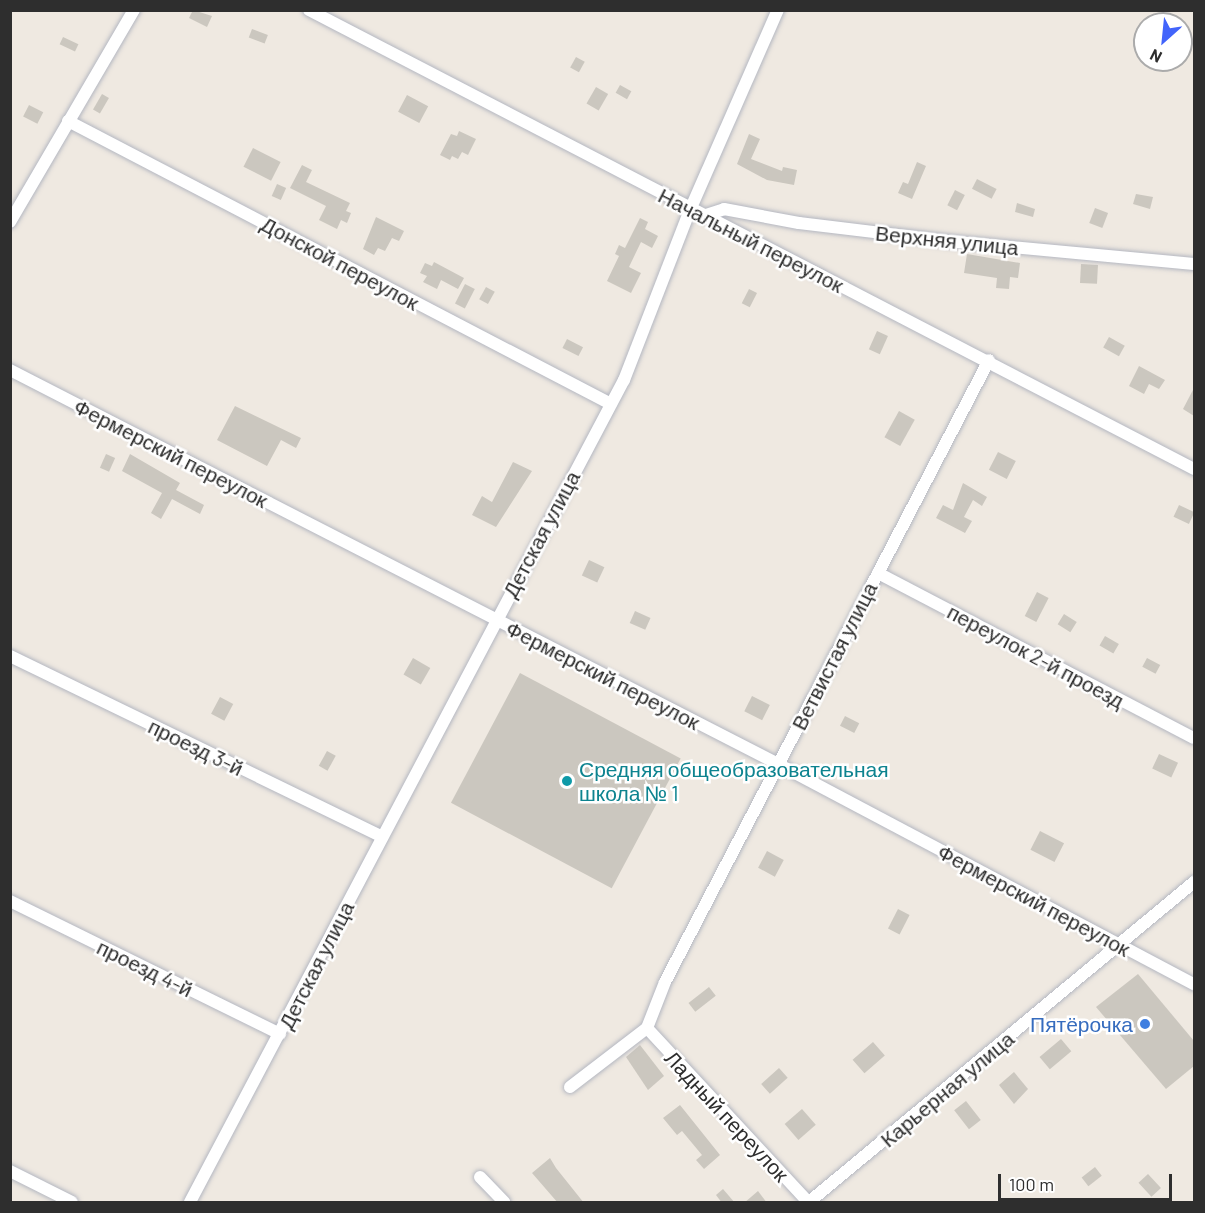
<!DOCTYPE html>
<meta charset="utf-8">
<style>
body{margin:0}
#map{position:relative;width:1205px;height:1213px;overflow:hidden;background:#efe9e1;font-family:Barlow,sans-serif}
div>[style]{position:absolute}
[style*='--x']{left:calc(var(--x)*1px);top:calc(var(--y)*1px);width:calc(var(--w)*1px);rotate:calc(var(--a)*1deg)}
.building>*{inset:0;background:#cbc7bf;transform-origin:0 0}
.roads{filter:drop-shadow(0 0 2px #b4b7c1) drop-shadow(0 0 2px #b4b7c1)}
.street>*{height:12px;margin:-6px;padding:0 6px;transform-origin:6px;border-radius:6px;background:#fff}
.dots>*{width:16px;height:16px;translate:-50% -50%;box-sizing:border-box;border:3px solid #fff;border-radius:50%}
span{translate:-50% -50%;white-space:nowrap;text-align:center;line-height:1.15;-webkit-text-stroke:5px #fff;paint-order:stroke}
.street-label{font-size:21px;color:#2e2e2e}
.culture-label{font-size:21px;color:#0d838f}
.left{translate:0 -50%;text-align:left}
.shop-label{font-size:21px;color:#366cbe}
.right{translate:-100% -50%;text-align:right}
.frame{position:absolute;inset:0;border:12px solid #2e2e2e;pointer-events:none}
.north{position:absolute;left:1133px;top:12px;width:60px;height:60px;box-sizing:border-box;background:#fff;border:2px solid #ababab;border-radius:50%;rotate:207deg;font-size:16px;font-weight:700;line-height:24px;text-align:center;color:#2e2e2e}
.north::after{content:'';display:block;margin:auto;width:21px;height:27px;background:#4264fb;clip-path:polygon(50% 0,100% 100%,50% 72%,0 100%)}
.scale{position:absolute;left:998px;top:1174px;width:174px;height:27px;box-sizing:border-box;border:3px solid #2e2e2e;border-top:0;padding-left:8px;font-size:18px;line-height:21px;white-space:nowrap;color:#2e2e2e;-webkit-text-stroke:4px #fff;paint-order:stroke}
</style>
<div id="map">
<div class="building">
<div style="clip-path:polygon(193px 10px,212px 16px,207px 27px,189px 18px)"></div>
<div style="left:252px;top:29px;width:17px;height:9px;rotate:21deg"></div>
<div style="left:63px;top:37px;width:17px;height:8px;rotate:25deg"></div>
<div style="left:576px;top:57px;width:10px;height:12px;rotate:29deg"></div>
<div style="left:620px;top:85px;width:13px;height:9px;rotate:29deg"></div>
<div style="left:596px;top:87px;width:14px;height:19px;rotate:30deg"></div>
<div style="left:102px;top:94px;width:8px;height:18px;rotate:30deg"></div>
<div style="left:407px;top:95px;width:24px;height:19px;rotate:28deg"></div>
<div style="left:29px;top:105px;width:16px;height:13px;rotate:27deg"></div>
<div style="clip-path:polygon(459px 131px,476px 139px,468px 155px,462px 152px,458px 159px,452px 156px,450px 160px,440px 155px,451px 134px,457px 136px)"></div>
<div style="clip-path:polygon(749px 134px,760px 139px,751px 159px,782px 171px,783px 167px,797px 170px,794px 185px,767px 180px,737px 164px)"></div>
<div style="left:253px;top:148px;width:31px;height:21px;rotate:27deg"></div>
<div style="clip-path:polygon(917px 162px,926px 166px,912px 199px,898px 193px,903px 182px,908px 184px)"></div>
<div style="clip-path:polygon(302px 165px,312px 170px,306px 182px,350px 203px,346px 211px,351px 213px,347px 223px,341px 220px,337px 229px,319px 220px,326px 206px,290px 188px)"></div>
<div style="left:977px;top:179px;width:22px;height:11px;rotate:27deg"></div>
<div style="left:277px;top:184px;width:10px;height:13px;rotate:24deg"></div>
<div style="left:955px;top:190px;width:11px;height:17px;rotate:27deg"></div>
<div style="clip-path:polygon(1136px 194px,1153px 197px,1150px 209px,1133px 204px)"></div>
<div style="clip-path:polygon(1017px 203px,1035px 209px,1033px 217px,1015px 212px)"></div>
<div style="left:1095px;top:208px;width:14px;height:16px;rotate:21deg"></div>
<div style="clip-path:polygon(376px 217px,404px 231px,399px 241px,392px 238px,385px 251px,378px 248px,374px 255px,363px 249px)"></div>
<div style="clip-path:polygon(640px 218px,648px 222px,645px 229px,658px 236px,652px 248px,641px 242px,629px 267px,641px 273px,631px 293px,607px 281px,619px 256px,615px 254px,619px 245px,625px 248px)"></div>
<div style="clip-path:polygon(967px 254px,1020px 263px,1018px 278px,1010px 277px,1009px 289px,996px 288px,997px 278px,964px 273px)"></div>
<div style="clip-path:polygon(434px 262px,464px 278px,458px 289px,441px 280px,437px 289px,423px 282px,427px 276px,420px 273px,425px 263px,432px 266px)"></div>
<div style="left:1081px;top:264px;width:17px;height:19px;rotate:3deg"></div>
<div style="left:465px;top:284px;width:11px;height:22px;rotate:27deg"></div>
<div style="left:486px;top:287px;width:10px;height:14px;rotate:29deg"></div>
<div style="left:749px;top:289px;width:9px;height:16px;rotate:27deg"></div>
<div style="left:877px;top:331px;width:12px;height:20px;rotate:24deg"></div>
<div style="left:1109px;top:337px;width:18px;height:12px;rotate:29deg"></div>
<div style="left:567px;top:339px;width:18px;height:10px;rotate:27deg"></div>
<div style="clip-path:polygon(1139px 366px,1165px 380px,1159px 389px,1149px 384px,1144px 394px,1129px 386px)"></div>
<div style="clip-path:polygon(1194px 388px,1194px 416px,1183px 409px)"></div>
<div style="clip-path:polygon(235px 406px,301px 438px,296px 448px,281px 440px,267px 466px,217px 440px)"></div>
<div style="left:899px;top:411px;width:18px;height:30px;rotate:29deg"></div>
<div style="left:998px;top:452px;width:20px;height:20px;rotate:27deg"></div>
<div style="left:106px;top:454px;width:10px;height:15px;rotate:24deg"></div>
<div style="clip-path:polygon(130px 454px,180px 483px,176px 490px,204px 505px,200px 514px,172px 499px,161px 519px,151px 513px,162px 493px,122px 471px)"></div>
<div style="clip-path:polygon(513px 462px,532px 471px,496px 527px,472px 515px,482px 496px,492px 502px)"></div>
<div style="clip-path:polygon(963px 483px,987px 497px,982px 506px,973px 500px,964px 517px,972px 521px,965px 533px,936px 518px,943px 505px,953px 510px)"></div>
<div style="left:1179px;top:505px;width:17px;height:13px;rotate:25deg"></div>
<div style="left:589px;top:560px;width:17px;height:17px;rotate:25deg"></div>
<div style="left:1037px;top:592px;width:13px;height:27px;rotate:27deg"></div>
<div style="left:635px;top:611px;width:17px;height:13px;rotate:24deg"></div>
<div style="left:1064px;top:614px;width:15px;height:12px;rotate:32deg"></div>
<div style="left:1105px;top:636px;width:16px;height:11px;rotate:30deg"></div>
<div style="left:413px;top:658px;width:20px;height:19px;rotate:30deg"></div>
<div style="left:1147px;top:658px;width:15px;height:10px;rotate:28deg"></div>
<div style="left:520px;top:673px;width:182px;height:147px;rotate:28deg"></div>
<div style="left:752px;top:696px;width:20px;height:17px;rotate:27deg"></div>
<div style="left:220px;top:697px;width:15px;height:19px;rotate:28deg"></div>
<div style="left:845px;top:716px;width:16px;height:11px;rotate:27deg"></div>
<div style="left:327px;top:751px;width:10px;height:17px;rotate:29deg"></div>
<div style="left:1159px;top:754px;width:21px;height:16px;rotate:25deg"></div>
<div style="left:1040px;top:831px;width:27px;height:21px;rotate:27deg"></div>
<div style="left:767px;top:851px;width:19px;height:19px;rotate:28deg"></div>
<div style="left:898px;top:909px;width:13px;height:22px;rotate:27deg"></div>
<div style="clip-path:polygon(1138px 974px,1194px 1041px,1194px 1066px,1166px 1089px,1096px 1007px)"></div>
<div style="left:709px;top:987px;width:11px;height:26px;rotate:52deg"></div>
<div style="left:1061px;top:1039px;width:16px;height:28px;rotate:50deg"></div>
<div style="left:873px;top:1042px;width:18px;height:27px;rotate:49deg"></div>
<div style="clip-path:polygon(640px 1045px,664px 1076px,648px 1090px,626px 1057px)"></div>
<div style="left:779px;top:1068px;width:13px;height:24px;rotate:48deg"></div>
<div style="clip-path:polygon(1014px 1072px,1028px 1089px,1014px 1104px,999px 1085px)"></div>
<div style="left:966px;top:1101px;width:24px;height:15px;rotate:52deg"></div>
<div style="clip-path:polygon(680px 1105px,720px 1155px,704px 1169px,696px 1160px,702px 1155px,682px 1131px,677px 1135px,663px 1118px)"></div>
<div style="left:802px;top:1109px;width:21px;height:23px;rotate:49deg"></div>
<div style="clip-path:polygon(550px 1158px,556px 1168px,584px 1203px,558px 1203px,532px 1173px)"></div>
<div style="left:1095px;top:1167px;width:11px;height:17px;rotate:52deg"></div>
<div style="left:1148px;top:1174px;width:19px;height:13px;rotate:47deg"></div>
<div style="clip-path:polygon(723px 1189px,735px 1203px,722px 1203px,716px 1195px)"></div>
<div style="clip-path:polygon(758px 1191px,767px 1203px,744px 1203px)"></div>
</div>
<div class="roads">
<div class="street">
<div style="--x:309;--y:10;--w:997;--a:27.41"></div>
<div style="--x:68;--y:121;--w:612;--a:27.53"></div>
<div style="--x:703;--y:216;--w:22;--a:-18"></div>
<div style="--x:724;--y:209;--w:76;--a:10.6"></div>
<div style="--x:799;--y:223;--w:149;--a:6.9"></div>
<div style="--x:947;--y:241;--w:248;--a:5.3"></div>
<div style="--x:10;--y:222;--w:246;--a:-59.7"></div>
<div style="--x:10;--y:370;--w:863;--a:27.16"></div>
<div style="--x:778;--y:764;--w:471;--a:27.9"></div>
<div style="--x:878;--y:573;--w:356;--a:27.6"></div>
<div style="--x:10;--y:656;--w:414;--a:25.9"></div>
<div style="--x:10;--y:901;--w:301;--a:26.2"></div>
<div style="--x:647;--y:1028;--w:237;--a:47.2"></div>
<div style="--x:570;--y:1087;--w:97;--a:-37.5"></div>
<div style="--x:647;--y:1028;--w:49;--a:-68.6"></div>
<div style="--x:665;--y:982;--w:701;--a:-62.48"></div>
<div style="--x:10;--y:1171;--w:69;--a:26.6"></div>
<div style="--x:480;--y:1177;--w:35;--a:46"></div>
<div style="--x:190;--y:1202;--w:930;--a:-62.17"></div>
<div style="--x:624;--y:380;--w:182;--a:-68.8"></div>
<div style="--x:690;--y:210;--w:219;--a:-66.3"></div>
<div style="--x:809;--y:1202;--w:501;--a:-39.73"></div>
</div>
</div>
<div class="dots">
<div style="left:567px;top:781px;background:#0f9aa8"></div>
<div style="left:1145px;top:1024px;background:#3f7fe0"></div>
</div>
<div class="street-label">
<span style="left:751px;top:240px;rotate:27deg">Начальный переулок</span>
<span style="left:947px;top:240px;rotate:6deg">Верхняя улица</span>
<span style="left:340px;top:263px;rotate:28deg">Донской переулок</span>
<span style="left:171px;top:453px;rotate:27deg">Фермерский переулок</span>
<span style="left:541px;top:534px;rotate:-62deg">Детская улица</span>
<span style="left:834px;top:656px;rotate:-63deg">Ветвистая улица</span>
<span style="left:1036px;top:656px;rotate:28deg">переулок 2-й проезд</span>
<span style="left:603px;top:675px;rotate:27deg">Фермерский переулок</span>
<span style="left:196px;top:747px;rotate:26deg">проезд 3-й</span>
<span style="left:1034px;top:900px;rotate:28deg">Фермерский переулок</span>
<span style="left:316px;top:965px;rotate:-63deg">Детская улица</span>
<span style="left:145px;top:968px;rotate:26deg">проезд 4-й</span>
<span style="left:947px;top:1089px;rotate:-40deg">Карьерная улица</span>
<span style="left:727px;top:1116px;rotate:47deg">Ладный переулок</span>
</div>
<div class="culture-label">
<span class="left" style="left:579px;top:781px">Средняя общеобразовательная<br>школа № 1</span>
</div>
<div class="shop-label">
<span class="right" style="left:1133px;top:1024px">Пятёрочка</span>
</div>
<div class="frame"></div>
<div class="north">N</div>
<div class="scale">100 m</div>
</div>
